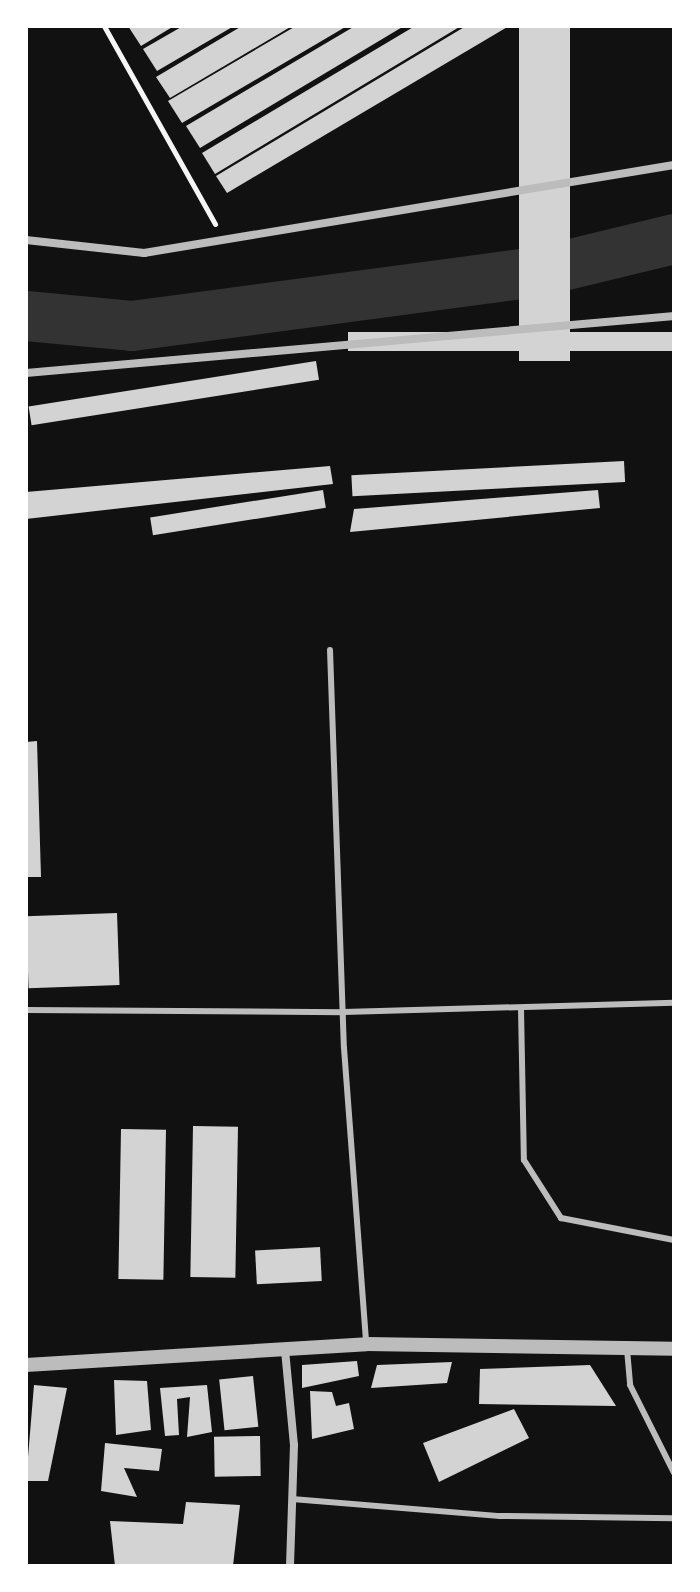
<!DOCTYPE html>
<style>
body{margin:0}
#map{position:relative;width:700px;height:1592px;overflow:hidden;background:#111;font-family:Overpass,sans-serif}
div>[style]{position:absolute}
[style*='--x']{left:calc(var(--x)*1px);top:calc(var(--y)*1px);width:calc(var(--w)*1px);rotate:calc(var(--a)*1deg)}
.river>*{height:50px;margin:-25px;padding:0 25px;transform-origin:25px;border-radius:25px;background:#333}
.building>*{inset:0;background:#d3d3d3;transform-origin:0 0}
.path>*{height:5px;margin:-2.5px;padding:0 2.5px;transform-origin:2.5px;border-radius:2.5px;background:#f5f5f5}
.service>*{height:6px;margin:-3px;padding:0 3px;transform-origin:3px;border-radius:3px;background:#bcbcbc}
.minor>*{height:8px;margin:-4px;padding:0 4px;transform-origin:4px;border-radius:4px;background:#bcbcbc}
.tertiary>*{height:14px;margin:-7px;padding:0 7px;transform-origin:7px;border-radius:7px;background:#bcbcbc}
span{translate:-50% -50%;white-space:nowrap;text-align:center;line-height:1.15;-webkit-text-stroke:8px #fff;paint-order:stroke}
.frame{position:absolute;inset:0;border:28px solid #fff;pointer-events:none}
</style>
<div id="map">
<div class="river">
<div style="--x:26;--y:316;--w:106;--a:5.4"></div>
<div style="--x:132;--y:326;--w:414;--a:-7.6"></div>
<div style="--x:542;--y:271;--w:136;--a:-13.6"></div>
</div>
<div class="building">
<div style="clip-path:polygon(128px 26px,174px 26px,141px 46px)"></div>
<div style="clip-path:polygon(183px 26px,234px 26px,157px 71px,143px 49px)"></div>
<div style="clip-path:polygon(242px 26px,292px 26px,170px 98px,156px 77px)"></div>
<div style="clip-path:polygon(296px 26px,347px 26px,182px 123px,168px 101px)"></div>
<div style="clip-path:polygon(355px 26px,404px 26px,200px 148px,186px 126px)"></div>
<div style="clip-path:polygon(415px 26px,461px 26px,215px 174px,202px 153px)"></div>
<div style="clip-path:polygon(466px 26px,509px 26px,227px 193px,216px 176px)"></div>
<div style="left:519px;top:26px;width:51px;height:335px"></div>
<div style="left:674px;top:332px;width:19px;height:326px;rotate:90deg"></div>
<div style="left:316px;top:361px;width:19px;height:291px;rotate:81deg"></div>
<div style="left:624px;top:461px;width:21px;height:273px;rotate:87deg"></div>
<div style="clip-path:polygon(330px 466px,333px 484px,26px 519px,26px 492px)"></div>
<div style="left:323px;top:490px;width:18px;height:175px;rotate:81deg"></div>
<div style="clip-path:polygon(598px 490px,600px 508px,350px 532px,354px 509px)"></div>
<div style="clip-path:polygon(37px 741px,41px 877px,26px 877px,26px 742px)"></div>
<div style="left:117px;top:913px;width:72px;height:91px;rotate:88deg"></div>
<div style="left:193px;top:1126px;width:45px;height:151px;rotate:1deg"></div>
<div style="left:121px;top:1129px;width:45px;height:150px;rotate:1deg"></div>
<div style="left:320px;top:1247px;width:34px;height:65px;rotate:87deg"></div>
<div style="clip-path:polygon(357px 1361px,359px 1376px,302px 1388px,302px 1365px)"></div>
<div style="clip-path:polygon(452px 1362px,447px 1383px,371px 1388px,377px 1365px)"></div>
<div style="clip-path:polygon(590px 1365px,616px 1406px,479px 1404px,480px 1369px)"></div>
<div style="left:253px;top:1376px;width:51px;height:34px;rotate:84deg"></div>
<div style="clip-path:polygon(114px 1380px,147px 1381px,151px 1430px,116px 1435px)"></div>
<div style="clip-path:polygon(34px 1385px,67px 1388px,48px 1481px,26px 1481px)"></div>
<div style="clip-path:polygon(207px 1385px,212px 1432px,187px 1437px,190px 1397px,177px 1399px,179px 1435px,165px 1436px,160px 1388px)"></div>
<div style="clip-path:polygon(310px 1391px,332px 1392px,336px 1406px,349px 1403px,354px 1429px,312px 1439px)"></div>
<div style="clip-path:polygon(514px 1409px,529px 1438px,439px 1482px,423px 1443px)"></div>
<div style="left:260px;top:1436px;width:40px;height:46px;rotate:89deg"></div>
<div style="clip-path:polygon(105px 1443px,162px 1449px,159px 1471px,124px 1468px,137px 1497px,101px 1491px)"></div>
<div style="clip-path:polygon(186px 1502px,240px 1505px,233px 1566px,115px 1566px,110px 1521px,183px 1524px)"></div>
</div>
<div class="path">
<div style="--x:104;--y:26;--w:227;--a:60.7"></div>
</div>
<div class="service">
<div style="--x:330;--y:650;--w:398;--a:88"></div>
<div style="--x:344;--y:1048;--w:297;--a:85.7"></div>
<div style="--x:521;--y:1009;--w:151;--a:88.9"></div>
<div style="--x:524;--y:1160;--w:69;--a:57.5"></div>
<div style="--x:561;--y:1218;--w:115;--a:11"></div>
<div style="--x:26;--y:1010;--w:318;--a:0.4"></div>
<div style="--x:344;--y:1012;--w:330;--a:-1.6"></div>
<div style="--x:627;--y:1349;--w:36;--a:85"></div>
<div style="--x:630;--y:1385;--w:98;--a:63.4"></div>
<div style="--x:292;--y:1499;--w:209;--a:4.7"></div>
<div style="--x:500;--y:1516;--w:174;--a:0.7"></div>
</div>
<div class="minor">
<div style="--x:26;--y:240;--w:119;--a:6.3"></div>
<div style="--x:144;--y:253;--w:537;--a:-9.43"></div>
<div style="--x:26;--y:373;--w:651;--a:-5.03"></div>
<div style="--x:285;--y:1350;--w:95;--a:84.6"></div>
<div style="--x:294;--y:1445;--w:121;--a:91.9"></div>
</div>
<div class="tertiary">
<div style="--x:26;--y:1365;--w:341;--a:-3.5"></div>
<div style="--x:366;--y:1344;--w:308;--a:0.9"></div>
</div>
<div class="frame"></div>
</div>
